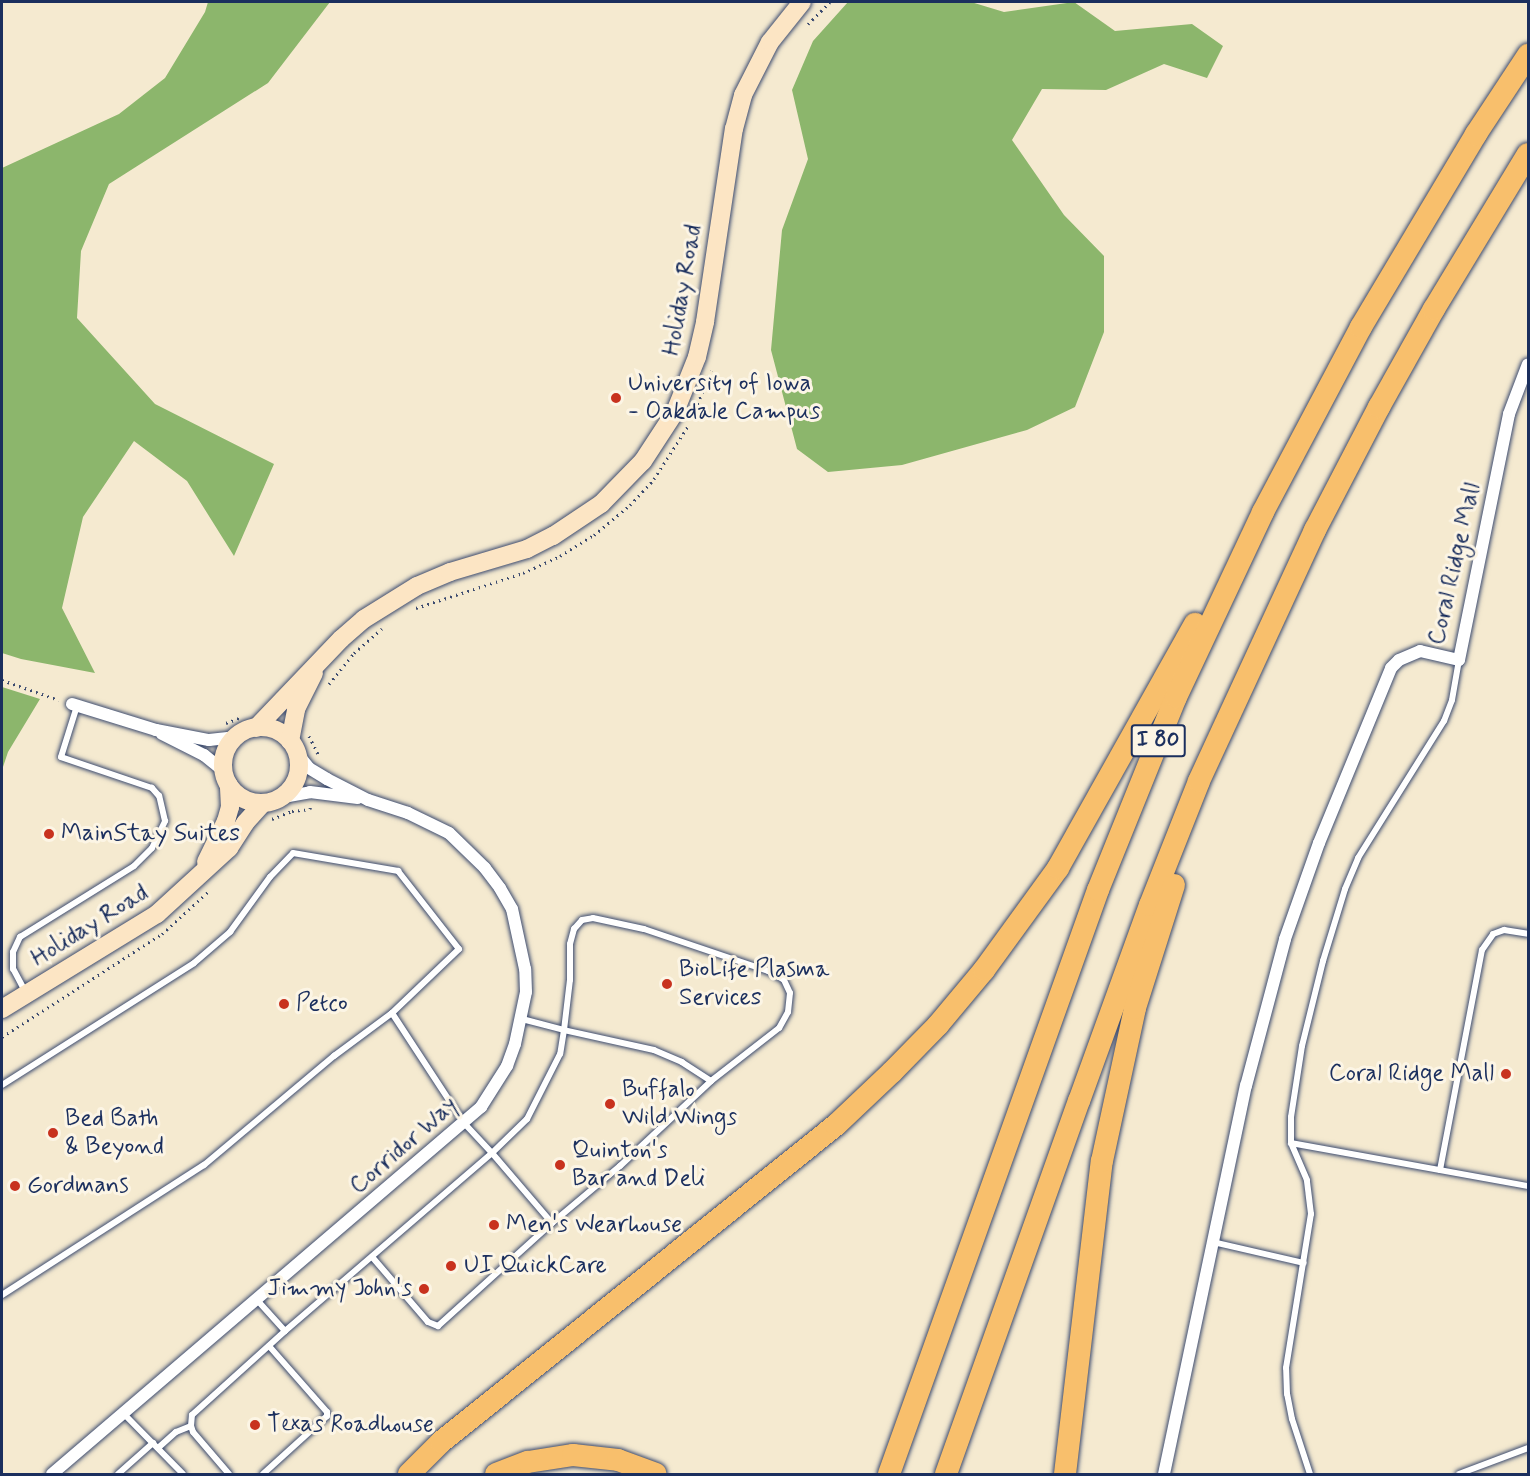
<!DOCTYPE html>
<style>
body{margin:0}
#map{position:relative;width:1530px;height:1476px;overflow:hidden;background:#f5ead0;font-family:Mynerve,sans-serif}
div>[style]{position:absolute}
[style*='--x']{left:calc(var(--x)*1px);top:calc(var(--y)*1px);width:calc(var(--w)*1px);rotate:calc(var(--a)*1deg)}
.forest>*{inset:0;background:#8cb66c}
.path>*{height:3px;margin-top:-1.5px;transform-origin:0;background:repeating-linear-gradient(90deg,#3c4b6f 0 1.5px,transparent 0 6px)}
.roads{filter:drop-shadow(0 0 2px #3c4b6f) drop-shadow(0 0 2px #3c4b6f)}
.lane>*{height:6px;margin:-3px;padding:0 3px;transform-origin:3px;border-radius:3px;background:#fff}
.street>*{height:12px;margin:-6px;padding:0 6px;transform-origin:6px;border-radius:6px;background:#fff}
.secondary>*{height:18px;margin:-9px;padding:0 9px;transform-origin:9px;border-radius:9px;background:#fce5c4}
.secondary>.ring{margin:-9px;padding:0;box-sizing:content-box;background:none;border:18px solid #fce5c4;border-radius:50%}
.highway>*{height:22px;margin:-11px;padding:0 11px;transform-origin:11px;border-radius:11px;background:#f8bf6c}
.dots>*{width:16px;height:16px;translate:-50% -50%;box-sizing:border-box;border:3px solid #fcf5e5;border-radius:50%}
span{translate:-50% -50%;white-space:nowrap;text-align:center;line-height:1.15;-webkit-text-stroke:6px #fcf5e5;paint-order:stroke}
.shield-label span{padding:2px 4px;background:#fcf5e5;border:2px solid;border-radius:4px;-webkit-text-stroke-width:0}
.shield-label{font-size:22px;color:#1b2f5e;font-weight:700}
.street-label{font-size:24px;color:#1b2f5e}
.poi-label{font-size:24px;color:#1b2f5e}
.left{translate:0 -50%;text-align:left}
.right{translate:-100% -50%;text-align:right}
.frame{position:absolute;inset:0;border:3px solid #1b2f5e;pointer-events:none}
</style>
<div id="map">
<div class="forest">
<div style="clip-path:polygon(208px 2px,330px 2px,268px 83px,109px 184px,81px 251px,77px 318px,155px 404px,274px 464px,234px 556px,187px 481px,134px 441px,83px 517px,62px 608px,95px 673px,21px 659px,2px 653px,2px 168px,119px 114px,165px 78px,205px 12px)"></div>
<div style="clip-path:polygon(848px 2px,971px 2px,1004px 12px,1074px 2px,1115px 31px,1192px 24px,1223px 46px,1207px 78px,1164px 64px,1106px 90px,1042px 89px,1012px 140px,1064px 215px,1104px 256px,1104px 332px,1075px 407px,1027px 430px,902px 465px,828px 472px,797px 449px,771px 350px,782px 230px,808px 159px,792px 90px,813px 41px)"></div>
<div style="clip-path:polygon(2px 687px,40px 699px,8px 752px,2px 770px)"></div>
</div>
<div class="path">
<div style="--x:808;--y:24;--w:31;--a:-45"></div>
<div style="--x:693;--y:415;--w:48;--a:-67.8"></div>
<div style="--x:416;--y:608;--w:113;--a:-18.1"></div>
<div style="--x:523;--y:573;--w:41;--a:-24.7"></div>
<div style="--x:560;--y:556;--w:40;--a:-32"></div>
<div style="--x:594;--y:535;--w:47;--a:-39.8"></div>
<div style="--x:630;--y:505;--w:35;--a:-47"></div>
<div style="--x:654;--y:479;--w:63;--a:-57.3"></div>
<div style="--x:2;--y:680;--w:60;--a:19.3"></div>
<div style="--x:329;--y:684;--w:40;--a:-51"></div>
<div style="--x:354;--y:653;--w:37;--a:-41"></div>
<div style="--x:226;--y:723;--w:17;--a:-21"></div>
<div style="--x:309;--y:736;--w:20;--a:63"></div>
<div style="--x:272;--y:819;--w:22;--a:-22"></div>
<div style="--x:292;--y:811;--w:18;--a:-6"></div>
<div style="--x:310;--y:809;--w:5;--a:-79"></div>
<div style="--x:2;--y:1037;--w:190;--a:-32.8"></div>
<div style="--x:162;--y:934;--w:64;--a:-42.5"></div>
</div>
<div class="roads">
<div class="lane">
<div style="--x:593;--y:918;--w:52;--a:12.2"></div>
<div style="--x:644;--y:929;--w:131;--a:18.7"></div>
<div style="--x:768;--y:971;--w:18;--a:29"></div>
<div style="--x:784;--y:980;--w:14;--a:65"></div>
<div style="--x:790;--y:993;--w:19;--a:96"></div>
<div style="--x:788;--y:1012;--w:18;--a:119"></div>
<div style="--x:779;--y:1028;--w:86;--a:142.1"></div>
<div style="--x:711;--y:1081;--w:35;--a:-147"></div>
<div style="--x:682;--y:1062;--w:30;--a:-157"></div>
<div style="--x:654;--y:1050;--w:92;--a:-167.5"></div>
<div style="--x:564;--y:1030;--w:50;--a:-83.2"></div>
<div style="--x:570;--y:980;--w:36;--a:-90"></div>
<div style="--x:570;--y:944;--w:16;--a:-75"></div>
<div style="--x:574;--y:929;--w:12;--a:-48"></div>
<div style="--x:582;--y:920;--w:11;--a:-10"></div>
<div style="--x:26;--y:993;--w:27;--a:-118"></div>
<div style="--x:13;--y:969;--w:17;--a:-90"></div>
<div style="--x:13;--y:952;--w:17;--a:-65"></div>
<div style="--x:20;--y:937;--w:134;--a:-31.9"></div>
<div style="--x:134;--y:866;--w:25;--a:-45"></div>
<div style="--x:152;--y:848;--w:30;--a:-64"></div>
<div style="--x:165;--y:821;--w:26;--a:-103"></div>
<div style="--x:159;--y:796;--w:11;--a:-131"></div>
<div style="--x:152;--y:788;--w:96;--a:-161.2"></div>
<div style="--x:61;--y:757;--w:53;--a:-72.6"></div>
<div style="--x:522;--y:1019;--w:43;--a:14.7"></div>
<div style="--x:564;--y:1030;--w:24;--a:99"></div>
<div style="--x:560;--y:1054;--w:73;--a:116.9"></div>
<div style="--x:527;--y:1119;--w:49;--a:135.8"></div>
<div style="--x:492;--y:1153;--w:92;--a:49.4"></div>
<div style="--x:552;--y:1223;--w:89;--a:-40"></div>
<div style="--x:620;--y:1166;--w:125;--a:-43"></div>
<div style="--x:2;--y:1085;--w:227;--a:-32.4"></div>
<div style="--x:194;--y:963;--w:48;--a:-40.7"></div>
<div style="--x:230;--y:932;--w:68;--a:-54"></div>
<div style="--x:270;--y:877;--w:33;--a:-46"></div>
<div style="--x:293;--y:853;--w:107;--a:9.7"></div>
<div style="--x:398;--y:871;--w:99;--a:52"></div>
<div style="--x:459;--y:949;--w:93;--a:136.3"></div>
<div style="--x:1291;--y:1143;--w:241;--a:10.3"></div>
<div style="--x:1440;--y:1170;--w:224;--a:-79.2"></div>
<div style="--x:1482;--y:950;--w:19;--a:-55"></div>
<div style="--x:1493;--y:934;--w:12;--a:-20"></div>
<div style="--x:1504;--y:930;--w:24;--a:9"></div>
<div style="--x:1213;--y:1242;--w:93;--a:13"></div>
<div style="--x:373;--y:1258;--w:84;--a:49.3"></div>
<div style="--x:428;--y:1322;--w:11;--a:22"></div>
<div style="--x:438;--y:1326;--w:154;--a:-42.1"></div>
<div style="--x:2;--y:1295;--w:240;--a:-32.8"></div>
<div style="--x:204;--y:1165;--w:170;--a:-40"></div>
<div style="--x:334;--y:1056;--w:72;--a:-36.6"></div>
<div style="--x:392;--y:1013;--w:131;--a:56.8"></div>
<div style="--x:464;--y:1123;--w:41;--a:47"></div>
<div style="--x:492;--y:1153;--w:273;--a:139.3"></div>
<div style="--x:285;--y:1331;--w:42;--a:-132.1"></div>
<div style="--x:124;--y:1414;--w:84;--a:45.5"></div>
<div style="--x:158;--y:1448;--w:24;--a:-42"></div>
<div style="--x:176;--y:1432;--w:16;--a:-22"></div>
<div style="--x:118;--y:1474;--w:47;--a:-41.5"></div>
<div style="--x:229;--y:1474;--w:55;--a:-130.6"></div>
<div style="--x:193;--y:1432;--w:6;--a:-108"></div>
<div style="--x:191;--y:1426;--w:11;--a:-85"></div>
<div style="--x:192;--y:1415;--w:125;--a:-42.1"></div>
<div style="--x:263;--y:1474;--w:86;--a:-42.2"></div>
<div style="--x:327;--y:1416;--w:4;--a:-90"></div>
<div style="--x:327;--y:1412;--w:88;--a:-131.3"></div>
<div style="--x:1310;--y:1474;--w:58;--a:-108.1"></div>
<div style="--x:1292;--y:1419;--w:25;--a:-101"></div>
<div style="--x:1287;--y:1394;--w:26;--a:-92"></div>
<div style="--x:1286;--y:1368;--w:156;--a:-80.8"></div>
<div style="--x:1311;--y:1214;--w:34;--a:-97"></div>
<div style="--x:1307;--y:1180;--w:40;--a:-113.4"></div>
<div style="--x:1291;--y:1143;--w:26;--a:-90"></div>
<div style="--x:1291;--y:1117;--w:72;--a:-81.2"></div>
<div style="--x:1302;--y:1046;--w:88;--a:-76.1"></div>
<div style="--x:1323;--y:961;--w:75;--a:-73"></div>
<div style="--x:1345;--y:889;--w:34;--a:-67"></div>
<div style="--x:1358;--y:858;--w:162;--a:-57.9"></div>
<div style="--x:1444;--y:721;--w:22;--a:-69"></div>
<div style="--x:1452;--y:700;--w:41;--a:-80.1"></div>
<div style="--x:1459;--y:1474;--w:74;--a:-20.6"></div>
</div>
<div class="street">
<div style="--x:72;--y:704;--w:88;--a:17.2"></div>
<div style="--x:156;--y:730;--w:54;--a:10.7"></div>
<div style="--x:209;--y:740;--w:28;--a:-6"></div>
<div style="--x:162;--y:734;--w:47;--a:26.6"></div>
<div style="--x:204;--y:755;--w:26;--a:39"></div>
<div style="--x:283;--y:797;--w:27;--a:-10"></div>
<div style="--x:310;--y:792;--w:48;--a:7.1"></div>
<div style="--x:52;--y:1474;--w:565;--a:-40.55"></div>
<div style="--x:481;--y:1107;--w:49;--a:-57.6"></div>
<div style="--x:507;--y:1066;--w:23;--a:-70"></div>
<div style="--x:515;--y:1044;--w:53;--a:-78.1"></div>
<div style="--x:526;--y:992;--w:23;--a:-92"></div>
<div style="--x:525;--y:969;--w:61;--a:-102.2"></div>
<div style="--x:512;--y:909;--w:24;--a:-120"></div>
<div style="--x:500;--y:888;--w:25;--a:-127"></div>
<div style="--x:485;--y:868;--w:50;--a:-135.8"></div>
<div style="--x:449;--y:833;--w:46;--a:-154"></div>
<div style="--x:408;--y:813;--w:42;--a:-162"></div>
<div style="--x:368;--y:800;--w:46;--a:-152.9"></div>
<div style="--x:327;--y:779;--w:21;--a:-149"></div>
<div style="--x:309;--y:768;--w:19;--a:-129"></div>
<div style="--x:1164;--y:1474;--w:397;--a:-78.1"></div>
<div style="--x:1246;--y:1086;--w:152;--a:-75.1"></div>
<div style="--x:1285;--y:939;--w:102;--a:-70.5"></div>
<div style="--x:1319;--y:843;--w:189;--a:-67.6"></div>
<div style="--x:1391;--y:668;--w:11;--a:-45"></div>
<div style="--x:1399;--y:660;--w:23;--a:-23"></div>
<div style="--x:1420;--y:651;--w:40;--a:13"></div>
<div style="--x:1459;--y:660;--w:251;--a:-78.5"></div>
<div style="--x:1509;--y:414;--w:53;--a:-69.2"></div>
</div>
<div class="secondary">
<div class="ring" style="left:223px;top:727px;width:58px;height:58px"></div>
<div style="--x:256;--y:728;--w:123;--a:-46.3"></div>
<div style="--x:341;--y:639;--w:30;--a:-41"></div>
<div style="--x:364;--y:619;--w:62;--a:-31.9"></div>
<div style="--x:417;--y:586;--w:36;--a:-23"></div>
<div style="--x:450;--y:572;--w:80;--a:-16.6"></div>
<div style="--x:527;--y:549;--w:29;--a:-27"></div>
<div style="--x:553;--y:536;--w:58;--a:-33.7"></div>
<div style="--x:601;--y:504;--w:60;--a:-45.7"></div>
<div style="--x:643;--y:461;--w:59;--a:-56.9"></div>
<div style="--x:675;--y:412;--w:59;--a:-68.2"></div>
<div style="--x:697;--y:357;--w:36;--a:-77"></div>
<div style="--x:705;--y:322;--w:195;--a:-81.5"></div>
<div style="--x:734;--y:129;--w:35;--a:-75"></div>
<div style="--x:743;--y:95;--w:59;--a:-63"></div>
<div style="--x:770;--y:42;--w:51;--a:-51.3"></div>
<div style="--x:290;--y:741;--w:33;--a:-79"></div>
<div style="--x:296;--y:709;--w:40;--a:-63.4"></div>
<div style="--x:206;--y:862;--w:46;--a:-64"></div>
<div style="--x:226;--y:821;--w:15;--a:-74"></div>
<div style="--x:230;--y:807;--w:22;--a:-93"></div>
<div style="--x:2;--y:1009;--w:182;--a:-31.5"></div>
<div style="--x:157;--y:914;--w:98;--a:-42.5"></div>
<div style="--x:229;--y:848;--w:30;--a:-57"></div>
<div style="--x:245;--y:823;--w:27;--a:-48"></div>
</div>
<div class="highway">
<div style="--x:409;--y:1474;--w:45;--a:-45"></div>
<div style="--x:441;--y:1442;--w:506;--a:-38.75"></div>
<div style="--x:836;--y:1125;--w:77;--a:-43.4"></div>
<div style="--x:892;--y:1072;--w:66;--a:-45.6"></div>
<div style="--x:938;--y:1025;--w:72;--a:-50.1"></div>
<div style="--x:984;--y:970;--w:126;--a:-54"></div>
<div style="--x:1058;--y:868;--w:280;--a:-60.7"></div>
<div style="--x:496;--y:1474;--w:34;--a:-21"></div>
<div style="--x:528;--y:1462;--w:46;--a:-8.8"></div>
<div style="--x:573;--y:1455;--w:45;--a:6.3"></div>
<div style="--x:618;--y:1460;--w:40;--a:20.2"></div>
<div style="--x:889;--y:1474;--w:620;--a:-70.31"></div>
<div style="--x:1098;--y:890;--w:208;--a:-68"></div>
<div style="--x:1176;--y:697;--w:204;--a:-64.8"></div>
<div style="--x:1263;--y:512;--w:209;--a:-62.1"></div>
<div style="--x:1361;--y:327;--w:225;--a:-59.2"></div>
<div style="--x:1476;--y:134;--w:95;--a:-56.6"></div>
<div style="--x:946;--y:1474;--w:396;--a:-70.4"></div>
<div style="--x:1079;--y:1101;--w:208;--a:-70.1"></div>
<div style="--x:1150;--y:905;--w:133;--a:-68.4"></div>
<div style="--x:1199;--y:781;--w:277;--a:-65.2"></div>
<div style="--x:1315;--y:530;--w:139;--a:-62.5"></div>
<div style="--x:1379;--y:407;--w:112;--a:-60.7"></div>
<div style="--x:1434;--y:309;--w:181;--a:-58.8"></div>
<div style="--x:1065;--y:1474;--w:315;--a:-83.3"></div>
<div style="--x:1102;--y:1161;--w:157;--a:-77.8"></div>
<div style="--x:1135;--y:1008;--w:129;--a:-72.4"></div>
</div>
</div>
<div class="dots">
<div style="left:616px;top:398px;background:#c8321e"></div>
<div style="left:49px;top:834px;background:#c8321e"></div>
<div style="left:667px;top:984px;background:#c8321e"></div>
<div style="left:284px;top:1004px;background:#c8321e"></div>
<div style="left:1506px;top:1074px;background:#c8321e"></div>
<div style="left:610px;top:1104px;background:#c8321e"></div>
<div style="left:53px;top:1133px;background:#c8321e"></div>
<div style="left:560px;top:1165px;background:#c8321e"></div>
<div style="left:15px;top:1186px;background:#c8321e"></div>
<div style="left:494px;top:1225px;background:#c8321e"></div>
<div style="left:451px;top:1266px;background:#c8321e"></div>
<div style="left:424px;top:1289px;background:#c8321e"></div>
<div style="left:255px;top:1425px;background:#c8321e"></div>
</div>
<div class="shield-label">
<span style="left:1158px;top:741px">I 80</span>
</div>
<div class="street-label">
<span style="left:683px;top:290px;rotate:-80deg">Holiday Road</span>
<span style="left:1455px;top:564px;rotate:-77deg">Coral Ridge Mall</span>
<span style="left:90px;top:926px;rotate:-32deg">Holiday Road</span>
<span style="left:404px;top:1146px;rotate:-41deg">Corridor Way</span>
</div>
<div class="poi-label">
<span class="left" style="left:628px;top:398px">University of Iowa<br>- Oakdale Campus</span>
<span class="left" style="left:61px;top:834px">MainStay Suites</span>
<span class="left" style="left:679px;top:984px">BioLife Plasma<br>Services</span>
<span class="left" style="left:296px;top:1004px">Petco</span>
<span class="right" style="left:1494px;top:1074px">Coral Ridge Mall</span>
<span class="left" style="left:622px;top:1104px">Buffalo<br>Wild Wings</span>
<span class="left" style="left:65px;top:1133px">Bed Bath<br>&amp; Beyond</span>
<span class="left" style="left:572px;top:1165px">Quinton's<br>Bar and Deli</span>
<span class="left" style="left:27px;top:1186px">Gordmans</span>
<span class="left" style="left:506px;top:1225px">Men's Wearhouse</span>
<span class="left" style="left:464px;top:1266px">UI QuickCare</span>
<span class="right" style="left:412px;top:1289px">Jimmy John's</span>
<span class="left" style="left:267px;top:1425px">Texas Roadhouse</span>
</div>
<div class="frame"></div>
</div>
